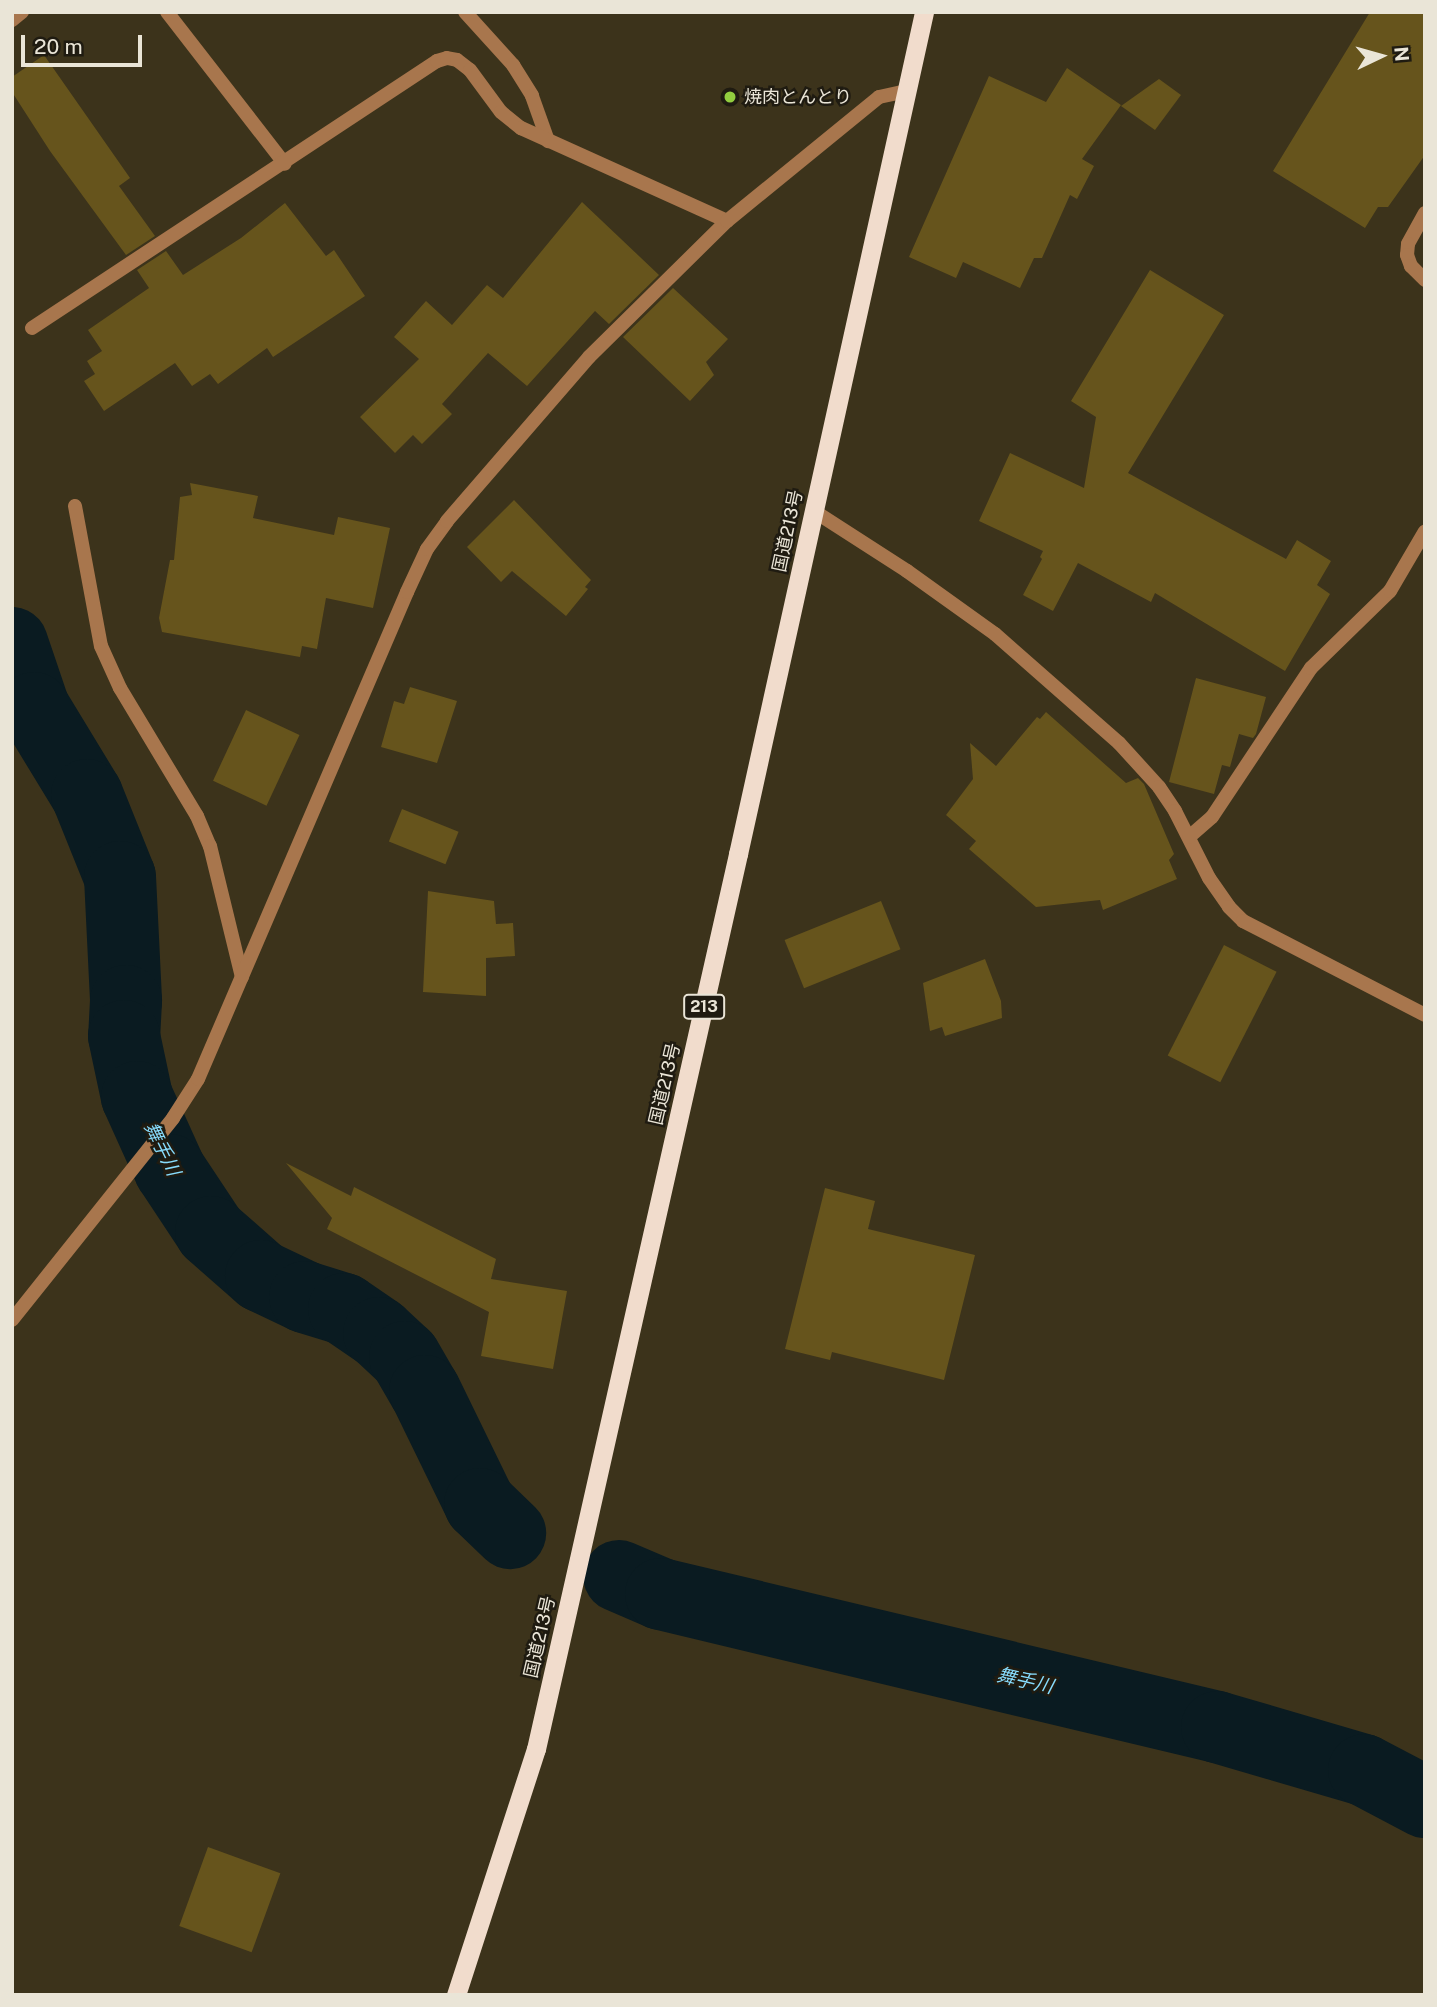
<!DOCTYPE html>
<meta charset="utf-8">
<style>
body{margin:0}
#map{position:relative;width:1437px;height:2007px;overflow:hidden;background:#3c331b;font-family:"Public Sans","Noto Sans JP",sans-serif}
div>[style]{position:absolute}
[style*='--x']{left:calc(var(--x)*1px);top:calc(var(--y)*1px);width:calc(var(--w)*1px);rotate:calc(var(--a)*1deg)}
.river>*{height:72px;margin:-36px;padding:0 36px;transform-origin:36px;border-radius:36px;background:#0a1b21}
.building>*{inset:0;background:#66541c;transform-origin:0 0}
.service>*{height:14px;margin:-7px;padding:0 7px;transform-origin:7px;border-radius:7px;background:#a8764d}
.minor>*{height:14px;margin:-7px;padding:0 7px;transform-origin:7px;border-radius:7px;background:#a8764d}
.trunk>*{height:19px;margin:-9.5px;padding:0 9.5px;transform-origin:9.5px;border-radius:9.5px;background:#f1dccc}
.dots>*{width:19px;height:19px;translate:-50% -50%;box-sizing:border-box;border:4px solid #1f1b11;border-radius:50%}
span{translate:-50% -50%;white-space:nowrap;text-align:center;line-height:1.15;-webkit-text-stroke:5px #1f1b11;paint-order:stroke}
.shield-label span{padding:2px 5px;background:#1f1b11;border:2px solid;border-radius:5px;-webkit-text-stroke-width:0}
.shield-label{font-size:16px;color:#eae5d7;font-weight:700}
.poi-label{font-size:18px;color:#eae5d7}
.left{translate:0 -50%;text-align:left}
.street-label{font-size:18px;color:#eae5d7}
.water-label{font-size:19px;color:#87dcfd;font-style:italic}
.frame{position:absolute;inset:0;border:14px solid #eae5d7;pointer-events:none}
.north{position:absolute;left:1346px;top:21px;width:70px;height:70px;-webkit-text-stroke:5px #1f1b11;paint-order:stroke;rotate:85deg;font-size:19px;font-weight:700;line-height:28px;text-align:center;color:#eae5d7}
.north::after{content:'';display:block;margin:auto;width:24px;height:32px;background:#eae5d7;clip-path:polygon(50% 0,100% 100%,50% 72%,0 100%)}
.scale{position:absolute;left:21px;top:35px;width:121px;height:32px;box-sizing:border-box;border:4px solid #eae5d7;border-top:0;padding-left:9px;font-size:21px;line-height:24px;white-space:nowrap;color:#eae5d7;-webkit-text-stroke:5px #1f1b11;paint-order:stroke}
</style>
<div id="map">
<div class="river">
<div style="--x:12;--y:643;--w:69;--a:71.3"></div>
<div style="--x:34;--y:708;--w:102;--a:58.7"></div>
<div style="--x:87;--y:795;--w:88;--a:68.1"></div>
<div style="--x:120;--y:877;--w:124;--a:87.2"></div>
<div style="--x:126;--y:1001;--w:35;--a:93"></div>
<div style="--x:124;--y:1036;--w:62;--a:78"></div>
<div style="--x:137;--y:1097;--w:80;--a:65.7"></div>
<div style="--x:170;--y:1170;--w:74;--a:56.5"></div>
<div style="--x:211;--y:1232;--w:67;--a:41.3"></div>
<div style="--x:261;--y:1276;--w:49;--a:25.5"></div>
<div style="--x:305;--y:1297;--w:41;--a:17.1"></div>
<div style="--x:344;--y:1309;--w:42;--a:34.4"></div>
<div style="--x:379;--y:1333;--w:35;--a:43"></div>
<div style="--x:405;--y:1357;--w:39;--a:60"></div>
<div style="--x:425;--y:1391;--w:126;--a:64"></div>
<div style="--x:480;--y:1504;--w:42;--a:44"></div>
<div style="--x:619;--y:1576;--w:46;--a:23.2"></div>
<div style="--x:661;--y:1594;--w:572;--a:13.45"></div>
<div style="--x:1217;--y:1727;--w:153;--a:16.3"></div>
<div style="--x:1364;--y:1770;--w:69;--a:27.7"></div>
</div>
<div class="building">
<div style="clip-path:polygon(1370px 12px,1425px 12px,1425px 155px,1388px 207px,1378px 207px,1365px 228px,1273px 171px)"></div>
<div style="clip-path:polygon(44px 55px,130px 178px,119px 186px,155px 236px,126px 255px,50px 151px,12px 92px,12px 77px)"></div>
<div style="clip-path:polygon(1067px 68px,1121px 105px,1082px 159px,1094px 166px,1077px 199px,1070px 195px,1042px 258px,1034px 258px,1020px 288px,963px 262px,956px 278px,909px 257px,989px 76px,1046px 102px)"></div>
<div style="clip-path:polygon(1159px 79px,1181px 95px,1155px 130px,1121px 106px)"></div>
<div style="clip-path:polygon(582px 202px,659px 275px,609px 324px,595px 311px,527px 386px,488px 353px,442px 404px,452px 414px,422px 444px,413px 435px,395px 453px,360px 417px,419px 359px,394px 337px,426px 301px,452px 325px,487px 285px,503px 298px)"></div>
<div style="clip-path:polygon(285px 203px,326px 256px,334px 250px,365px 296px,273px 357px,267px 348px,218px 384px,210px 374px,192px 386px,175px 363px,104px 411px,84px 381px,95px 374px,87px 361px,102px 351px,88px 330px,149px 288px,137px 270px,166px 251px,183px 275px,241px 238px)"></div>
<div style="clip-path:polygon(1150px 270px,1224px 315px,1128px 473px,1286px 559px,1297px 540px,1331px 561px,1317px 585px,1330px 594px,1285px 671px,1155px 593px,1151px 602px,1078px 563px,1053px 611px,1023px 595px,1042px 559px,1040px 557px,1043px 551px,979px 521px,1010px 453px,1084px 488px,1096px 417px,1071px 401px)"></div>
<div style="clip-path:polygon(673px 288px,728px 339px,706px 362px,714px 375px,690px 401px,623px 337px)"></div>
<div style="clip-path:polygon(190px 483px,258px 496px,253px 518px,334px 535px,338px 517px,390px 528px,373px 608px,326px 598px,317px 649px,302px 646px,300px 657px,162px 632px,159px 618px,170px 560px,174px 560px,180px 497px,192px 495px)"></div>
<div style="clip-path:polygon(514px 500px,591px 580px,585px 587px,588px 589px,566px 616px,512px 571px,501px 582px,467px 547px)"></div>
<div style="clip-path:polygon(1196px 678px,1266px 697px,1256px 734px,1253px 738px,1239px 734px,1230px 767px,1222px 765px,1214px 794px,1169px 782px)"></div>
<div style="clip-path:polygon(410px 687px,457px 701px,437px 763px,381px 747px,394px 701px,404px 704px)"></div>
<div style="left:246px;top:710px;width:59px;height:78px;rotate:25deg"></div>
<div style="clip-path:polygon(1046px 712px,1126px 783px,1138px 778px,1144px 784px,1174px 854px,1169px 860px,1177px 879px,1103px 910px,1100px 900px,1036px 907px,969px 849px,976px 841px,946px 815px,973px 779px,970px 743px,996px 766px,1037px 717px,1040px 719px)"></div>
<div style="left:402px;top:809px;width:61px;height:35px;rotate:22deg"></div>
<div style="clip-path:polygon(428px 891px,494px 901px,496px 924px,513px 923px,515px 956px,486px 958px,486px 996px,423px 992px)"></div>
<div style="left:881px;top:901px;width:52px;height:104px;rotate:68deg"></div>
<div style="left:1224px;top:945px;width:59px;height:124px;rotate:27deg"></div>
<div style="clip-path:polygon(985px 959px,1001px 1001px,1002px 1018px,945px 1036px,942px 1027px,930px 1031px,923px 983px)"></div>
<div style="clip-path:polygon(286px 1163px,351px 1196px,354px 1187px,496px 1259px,491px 1279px,567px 1291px,553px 1369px,481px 1356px,489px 1312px,327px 1229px,332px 1218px)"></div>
<div style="clip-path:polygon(825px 1188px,875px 1201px,868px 1229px,975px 1255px,944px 1380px,832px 1352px,830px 1360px,785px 1349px)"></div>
<div style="left:208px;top:1847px;width:77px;height:84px;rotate:20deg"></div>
</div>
<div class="service">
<div style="--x:75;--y:506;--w:142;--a:79.5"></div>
<div style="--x:101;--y:646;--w:46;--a:65.7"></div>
<div style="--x:120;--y:688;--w:149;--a:59"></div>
<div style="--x:197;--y:816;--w:33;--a:67"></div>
<div style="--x:210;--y:846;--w:135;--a:76.3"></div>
</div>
<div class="minor">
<div style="--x:167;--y:12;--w:192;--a:52.2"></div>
<div style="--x:465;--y:12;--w:72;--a:47.8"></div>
<div style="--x:513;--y:65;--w:36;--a:58"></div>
<div style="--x:532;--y:96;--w:48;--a:70.4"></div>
<div style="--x:12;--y:20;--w:13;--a:-39"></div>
<div style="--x:1425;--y:213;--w:35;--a:119"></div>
<div style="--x:1408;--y:244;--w:11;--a:95"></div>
<div style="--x:1407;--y:255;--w:12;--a:70"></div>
<div style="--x:1411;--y:266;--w:20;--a:45"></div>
<div style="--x:32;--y:328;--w:485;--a:-33.4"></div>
<div style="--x:437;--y:61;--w:10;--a:-17"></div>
<div style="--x:447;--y:58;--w:10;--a:11"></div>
<div style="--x:457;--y:60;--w:16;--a:38"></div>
<div style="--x:470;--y:70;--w:52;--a:53.6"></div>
<div style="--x:501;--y:112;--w:26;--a:39"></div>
<div style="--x:521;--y:128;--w:226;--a:24.3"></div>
<div style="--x:814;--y:511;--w:111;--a:32.8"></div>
<div style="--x:907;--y:571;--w:108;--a:35.6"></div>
<div style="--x:995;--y:634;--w:165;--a:41.3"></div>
<div style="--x:1119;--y:743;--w:59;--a:47.7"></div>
<div style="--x:1159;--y:787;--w:29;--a:56"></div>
<div style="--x:1175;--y:811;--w:75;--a:63.1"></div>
<div style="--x:1209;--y:878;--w:35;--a:55"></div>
<div style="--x:1229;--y:907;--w:20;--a:45"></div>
<div style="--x:1243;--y:921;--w:205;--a:27.3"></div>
<div style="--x:1189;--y:837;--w:30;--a:-41"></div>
<div style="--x:1212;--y:817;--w:179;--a:-56.4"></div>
<div style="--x:1311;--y:668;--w:110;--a:-44.3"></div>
<div style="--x:1390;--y:591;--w:69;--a:-59.7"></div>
<div style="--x:12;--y:1320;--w:258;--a:-51.4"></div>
<div style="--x:173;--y:1118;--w:46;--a:-57.3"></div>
<div style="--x:198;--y:1079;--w:530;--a:-66.77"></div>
<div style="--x:407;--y:592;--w:47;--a:-65.1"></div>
<div style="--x:427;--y:549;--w:34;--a:-54"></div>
<div style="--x:447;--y:521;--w:217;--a:-49.1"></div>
<div style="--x:589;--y:357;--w:194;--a:-44.6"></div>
<div style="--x:727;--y:221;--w:196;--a:-39.2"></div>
<div style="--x:879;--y:97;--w:29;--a:-12"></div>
</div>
<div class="trunk">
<div style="--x:456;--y:1995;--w:259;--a:-72"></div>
<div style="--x:536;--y:1749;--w:918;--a:-77.28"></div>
<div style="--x:738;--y:854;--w:862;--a:-77.54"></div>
</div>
<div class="dots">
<div style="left:730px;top:97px;background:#92cd3f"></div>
</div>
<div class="shield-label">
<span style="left:704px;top:1007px">213</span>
</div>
<div class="poi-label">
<span class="left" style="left:744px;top:97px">焼肉とんとり</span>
</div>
<div class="street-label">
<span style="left:788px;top:531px;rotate:-78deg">国道213号</span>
<span style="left:665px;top:1084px;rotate:-77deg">国道213号</span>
<span style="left:540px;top:1637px;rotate:-77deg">国道213号</span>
</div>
<div class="water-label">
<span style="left:162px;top:1149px;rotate:64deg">舞手川</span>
<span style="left:1025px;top:1681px;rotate:13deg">舞手川</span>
</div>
<div class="frame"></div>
<div class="north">N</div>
<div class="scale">20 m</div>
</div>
